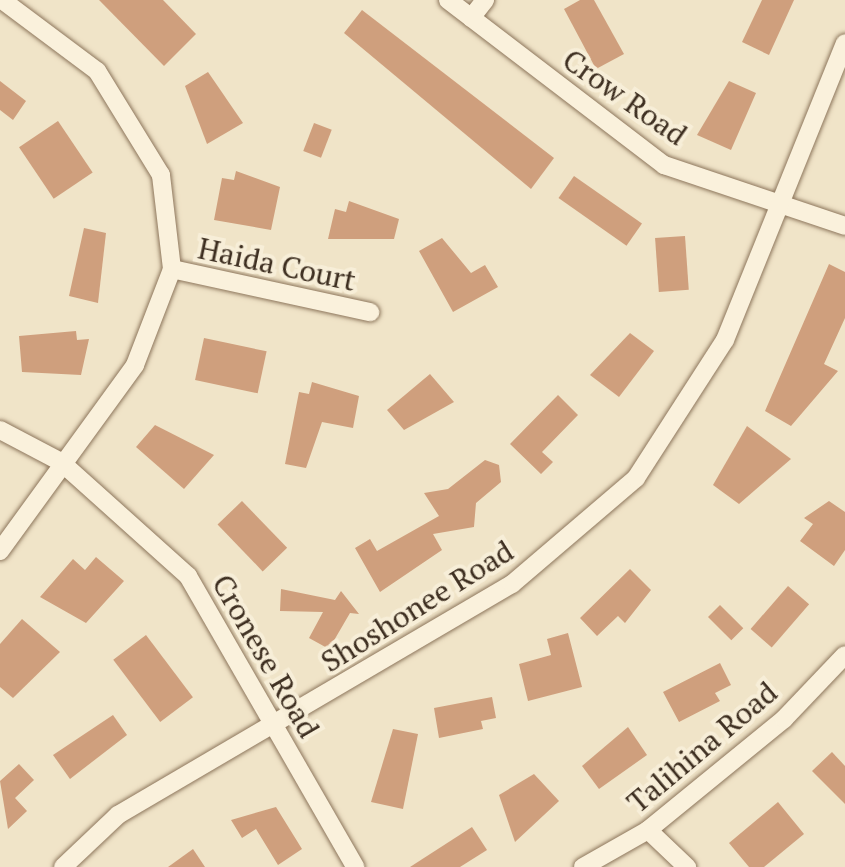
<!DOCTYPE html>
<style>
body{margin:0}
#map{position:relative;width:845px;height:867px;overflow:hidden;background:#f0e4c8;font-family:"PT Serif",serif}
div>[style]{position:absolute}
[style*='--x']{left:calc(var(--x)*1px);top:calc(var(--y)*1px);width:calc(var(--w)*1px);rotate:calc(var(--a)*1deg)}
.building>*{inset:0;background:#cf9f7d;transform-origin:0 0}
.roads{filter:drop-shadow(0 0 2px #8d765c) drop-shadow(0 0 2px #8d765c)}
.minor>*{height:18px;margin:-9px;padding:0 9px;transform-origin:9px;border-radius:9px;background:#faf1dc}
span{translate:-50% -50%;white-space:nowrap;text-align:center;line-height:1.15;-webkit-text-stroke:8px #f7eed8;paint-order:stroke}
.street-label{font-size:30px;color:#3d2e20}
</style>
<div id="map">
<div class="building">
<div style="clip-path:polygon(99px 0,163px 0,196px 34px,164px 66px)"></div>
<div style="clip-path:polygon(580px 0,594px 0,624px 54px,596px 69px,564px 9px)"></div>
<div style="clip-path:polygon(762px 0,794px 0,769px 55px,742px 42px)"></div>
<div style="clip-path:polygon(362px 10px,554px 158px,531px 189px,344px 33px)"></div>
<div style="clip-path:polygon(208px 72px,243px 123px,207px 144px,185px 86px)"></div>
<div style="clip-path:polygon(0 81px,26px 101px,13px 120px,0 110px)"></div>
<div style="clip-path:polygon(729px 81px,756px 93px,731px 150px,697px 135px)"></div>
<div style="left:58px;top:121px;width:62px;height:47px;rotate:56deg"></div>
<div style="left:314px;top:123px;width:19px;height:30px;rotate:21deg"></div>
<div style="clip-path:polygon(236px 171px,280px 187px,271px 230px,214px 220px,222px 178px,234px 180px)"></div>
<div style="left:574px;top:176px;width:83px;height:27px;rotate:35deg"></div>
<div style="clip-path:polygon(349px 201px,399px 219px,394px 239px,328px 239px,335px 209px,346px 212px)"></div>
<div style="clip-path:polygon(84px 228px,106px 233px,98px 303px,69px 296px)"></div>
<div style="left:685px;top:236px;width:54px;height:30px;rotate:86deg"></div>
<div style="clip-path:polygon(442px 238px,471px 273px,485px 265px,498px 287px,453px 312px,419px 251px)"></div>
<div style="clip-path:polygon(829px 264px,845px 272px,845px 318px,824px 364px,838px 371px,791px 426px,765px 411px)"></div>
<div style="clip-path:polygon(76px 331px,77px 340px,89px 339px,81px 375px,22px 372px,19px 336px)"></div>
<div style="clip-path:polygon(630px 333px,654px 351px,619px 397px,590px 375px)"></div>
<div style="left:204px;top:338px;width:64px;height:43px;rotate:12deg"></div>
<div style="clip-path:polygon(430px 374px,454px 402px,404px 430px,387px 410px)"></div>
<div style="clip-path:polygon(312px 382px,359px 396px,353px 428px,322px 422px,306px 468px,285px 464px,299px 392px,309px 394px)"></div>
<div style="clip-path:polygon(558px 395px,578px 415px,542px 452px,553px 462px,541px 474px,510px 444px)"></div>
<div style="clip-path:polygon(155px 425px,214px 455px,184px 489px,136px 447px)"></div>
<div style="clip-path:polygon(747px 426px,791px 459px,739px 504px,713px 485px)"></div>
<div style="clip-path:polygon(485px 460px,499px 465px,501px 482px,476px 503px,474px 527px,433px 534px,442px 550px,380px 592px,355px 548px,370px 539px,377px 551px,439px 516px,424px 493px,448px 489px)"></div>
<div style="left:242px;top:501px;width:65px;height:34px;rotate:46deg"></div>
<div style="clip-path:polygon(829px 501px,845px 512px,845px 550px,834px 566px,800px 541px,813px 524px,804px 518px)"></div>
<div style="clip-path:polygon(96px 557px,124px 581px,86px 623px,40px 597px,73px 559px,85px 570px)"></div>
<div style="clip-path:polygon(630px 569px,651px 590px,625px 623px,618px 616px,597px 636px,580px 618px)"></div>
<div style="left:788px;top:586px;width:28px;height:57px;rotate:41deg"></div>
<div style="clip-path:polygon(281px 589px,335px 600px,341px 591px,359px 614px,350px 613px,329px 649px,309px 638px,323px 612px,280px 611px)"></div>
<div style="left:720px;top:605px;width:33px;height:17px;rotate:45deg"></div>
<div style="clip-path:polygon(22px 619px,60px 652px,13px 698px,0 687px,0 644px)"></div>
<div style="clip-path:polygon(568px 633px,582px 687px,528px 701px,519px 664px,551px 655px,547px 639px)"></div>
<div style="left:146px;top:635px;width:78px;height:41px;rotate:53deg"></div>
<div style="clip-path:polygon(720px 663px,731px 685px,715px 693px,720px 701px,679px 722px,663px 692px)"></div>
<div style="clip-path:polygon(492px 697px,496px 718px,481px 721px,483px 729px,439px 738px,434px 708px)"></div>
<div style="clip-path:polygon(113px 715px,127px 735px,70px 779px,53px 755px)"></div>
<div style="clip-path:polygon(628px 727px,647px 755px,599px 789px,582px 766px)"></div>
<div style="clip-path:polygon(393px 729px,418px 734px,403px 809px,371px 802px)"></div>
<div style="clip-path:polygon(832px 752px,845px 766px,845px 804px,812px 771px)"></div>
<div style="clip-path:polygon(19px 764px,34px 780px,15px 798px,27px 811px,8px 829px,0 781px)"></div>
<div style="clip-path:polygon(534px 774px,559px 801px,515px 842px,499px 795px)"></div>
<div style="clip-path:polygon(778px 802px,804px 834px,764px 867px,749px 867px,729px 843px)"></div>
<div style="clip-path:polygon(276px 807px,302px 849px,278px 865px,256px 829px,242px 838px,231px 820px)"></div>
<div style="clip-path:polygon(472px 827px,487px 850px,460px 867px,410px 867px)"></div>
<div style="clip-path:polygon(193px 849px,205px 867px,168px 867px)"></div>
</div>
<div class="roads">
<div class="minor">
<div style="--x:448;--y:0;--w:272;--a:37.4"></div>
<div style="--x:664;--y:165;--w:191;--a:18.6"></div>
<div style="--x:471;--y:18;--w:23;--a:-52"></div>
<div style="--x:172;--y:269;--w:203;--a:12.3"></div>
<div style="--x:0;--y:430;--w:69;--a:27.7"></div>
<div style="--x:61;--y:462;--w:171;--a:41.9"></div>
<div style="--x:188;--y:576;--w:336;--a:60.1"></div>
<div style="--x:0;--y:551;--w:230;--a:-54"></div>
<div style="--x:135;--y:365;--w:103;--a:-68.9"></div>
<div style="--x:172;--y:269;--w:95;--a:-96.7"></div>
<div style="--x:161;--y:175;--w:122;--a:-121.6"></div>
<div style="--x:97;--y:71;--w:119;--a:-143.2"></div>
<div style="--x:648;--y:830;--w:54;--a:43.5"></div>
<div style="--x:63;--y:867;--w:76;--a:-43.4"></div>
<div style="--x:118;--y:815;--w:457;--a:-30.4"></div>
<div style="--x:512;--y:584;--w:163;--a:-40.5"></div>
<div style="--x:636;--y:478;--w:164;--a:-57.2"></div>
<div style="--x:725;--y:340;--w:320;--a:-68"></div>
<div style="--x:583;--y:867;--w:75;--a:-29.6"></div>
<div style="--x:648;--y:830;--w:176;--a:-39.2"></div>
<div style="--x:784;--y:719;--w:88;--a:-46.4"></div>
</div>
</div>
<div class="street-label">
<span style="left:625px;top:97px;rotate:35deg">Crow Road</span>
<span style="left:277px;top:264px;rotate:12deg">Haida Court</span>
<span style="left:417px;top:606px;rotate:-32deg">Shoshonee Road</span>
<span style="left:266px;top:656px;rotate:60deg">Cronese Road</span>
<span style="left:702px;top:747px;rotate:-40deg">Talihina Road</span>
</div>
</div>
